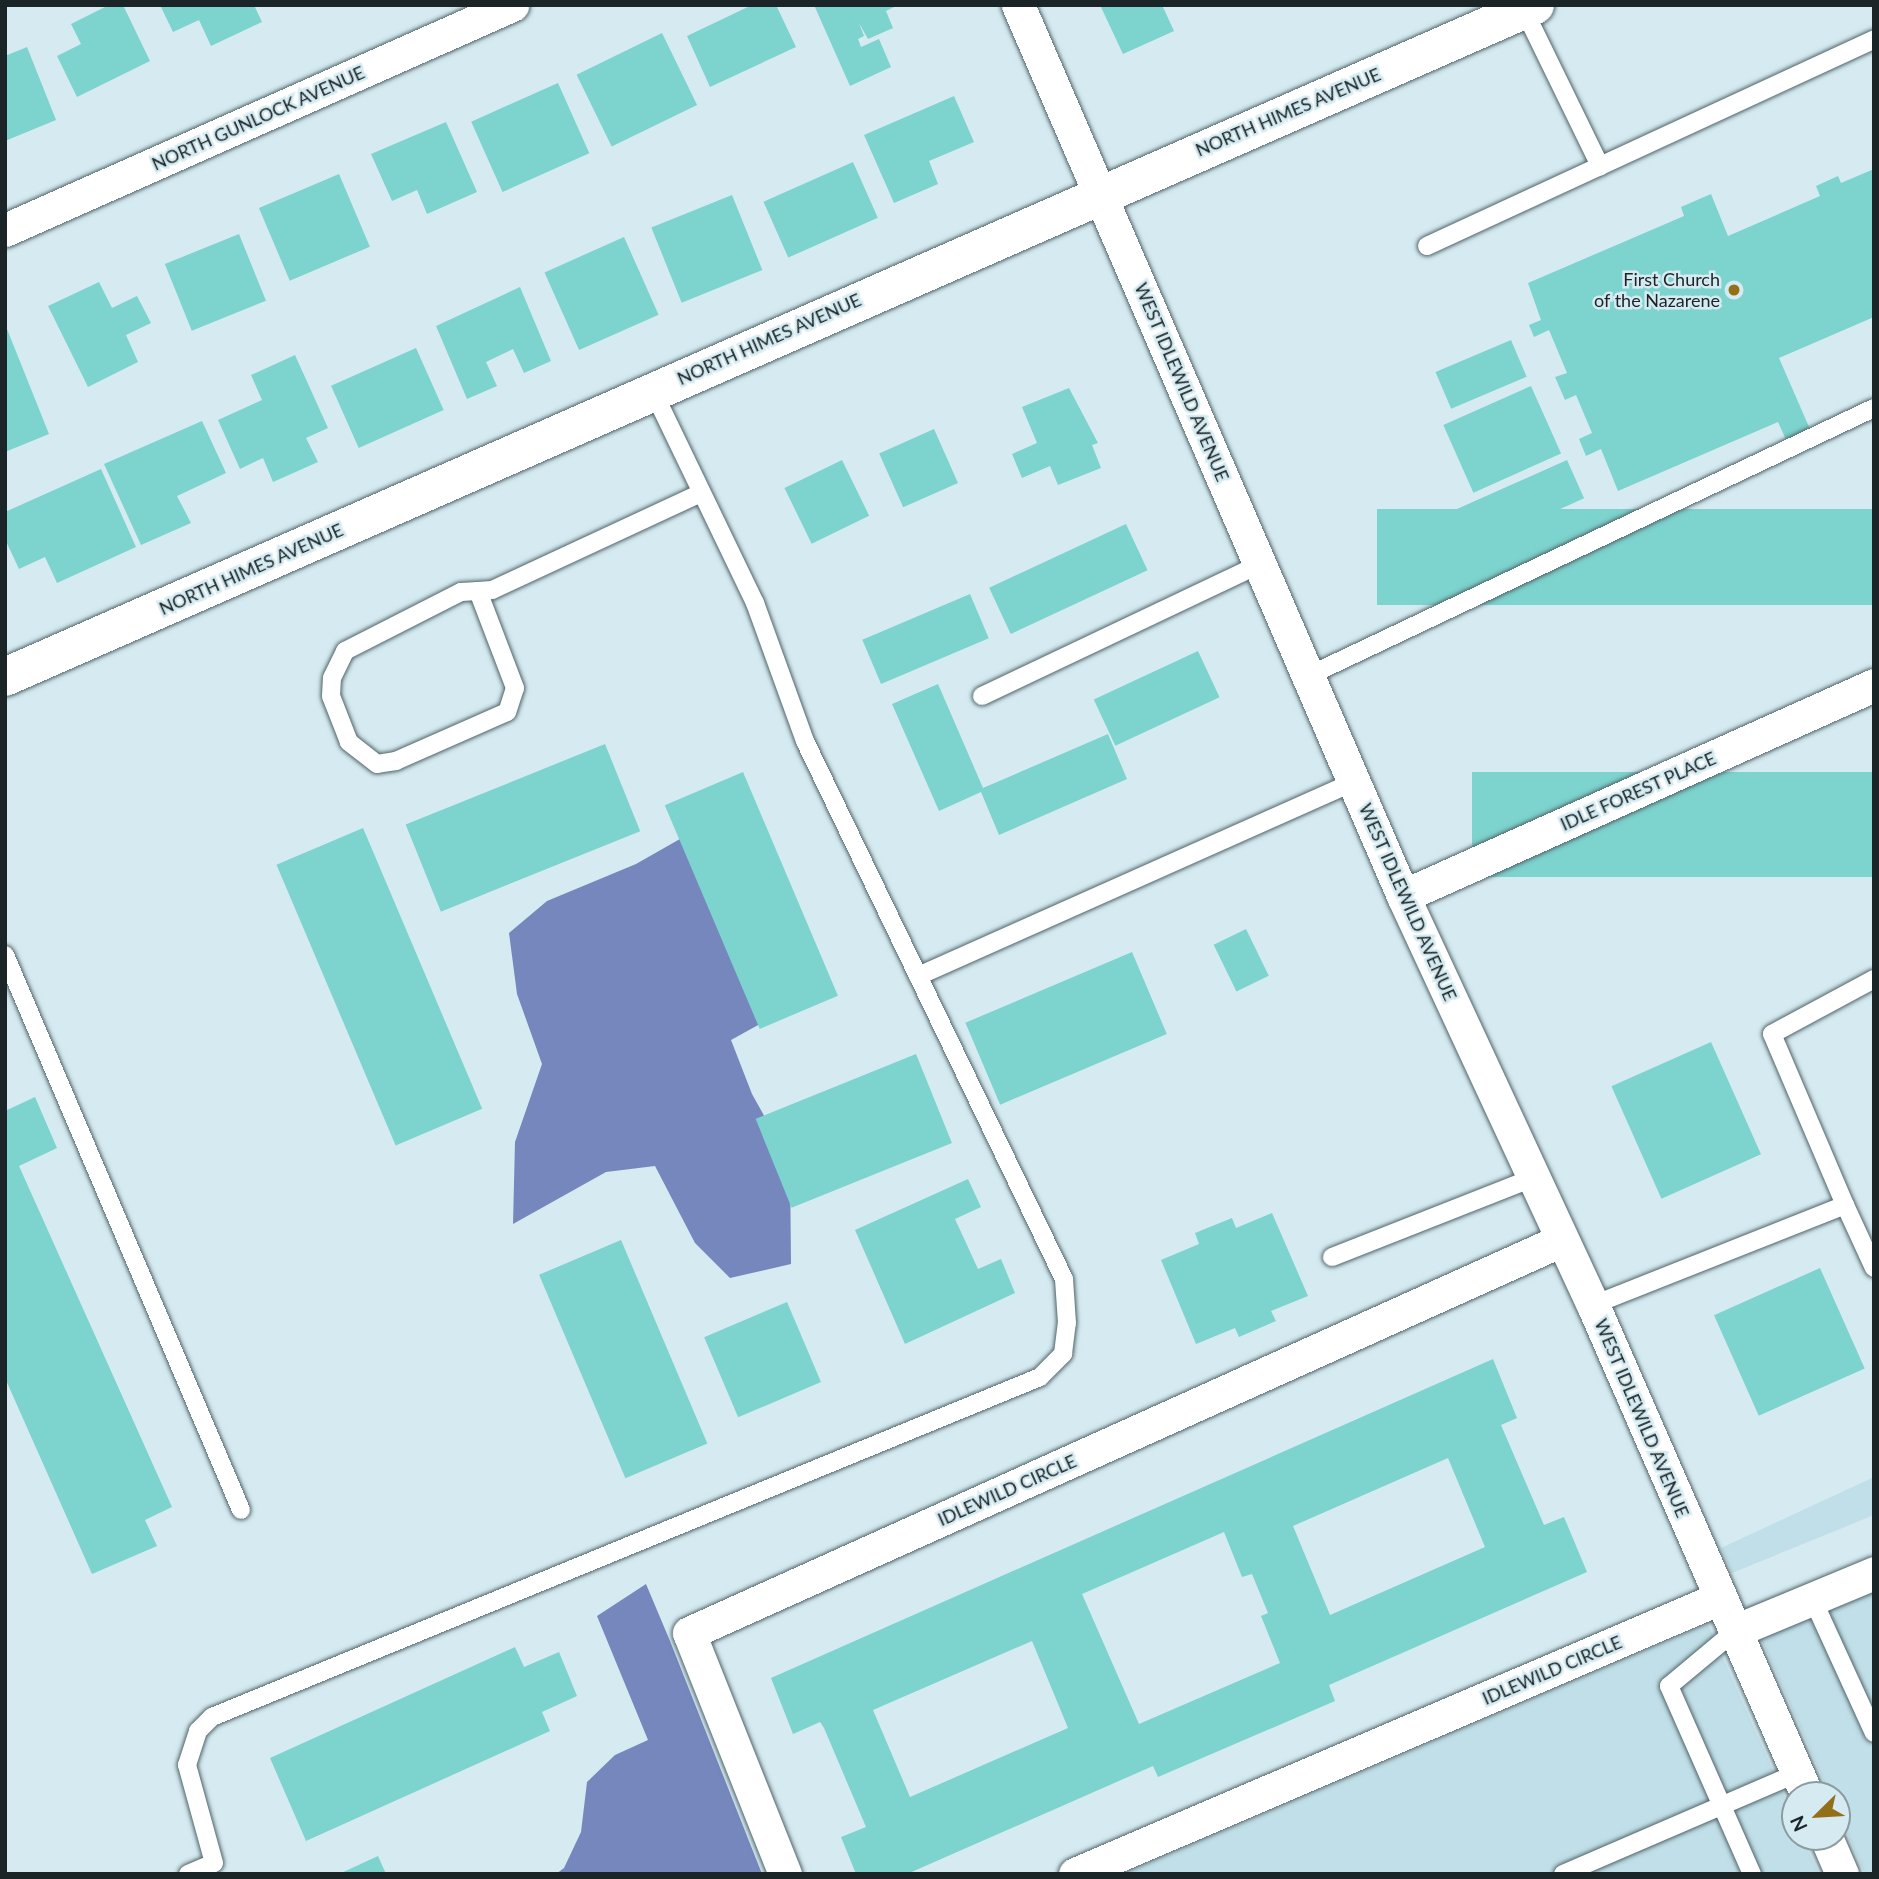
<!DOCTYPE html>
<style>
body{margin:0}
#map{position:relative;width:1879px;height:1879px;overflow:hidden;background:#d5ebf1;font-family:Lato,sans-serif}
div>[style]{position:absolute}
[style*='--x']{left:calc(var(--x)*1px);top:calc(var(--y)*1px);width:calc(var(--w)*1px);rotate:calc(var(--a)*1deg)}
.built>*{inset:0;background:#c1dfe8}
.water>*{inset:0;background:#7587bd}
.building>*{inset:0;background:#7dd3ce;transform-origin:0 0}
.roads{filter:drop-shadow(0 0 2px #506469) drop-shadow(0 0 2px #506469)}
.lane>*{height:18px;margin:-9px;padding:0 9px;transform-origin:9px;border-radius:9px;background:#fff}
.street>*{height:33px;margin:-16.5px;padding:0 16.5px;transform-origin:16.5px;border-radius:16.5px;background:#fff}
.secondary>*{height:38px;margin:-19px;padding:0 19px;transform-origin:19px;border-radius:19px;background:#fff}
.dots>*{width:19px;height:19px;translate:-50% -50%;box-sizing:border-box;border:4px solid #d5ebf1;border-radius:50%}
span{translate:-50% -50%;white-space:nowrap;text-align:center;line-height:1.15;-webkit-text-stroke:5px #d5ebf1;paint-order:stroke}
.street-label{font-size:18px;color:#1b2426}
.poi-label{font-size:18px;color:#1b2426}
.right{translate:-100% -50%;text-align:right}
.frame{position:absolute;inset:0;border:7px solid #1b2426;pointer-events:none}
.north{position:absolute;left:1781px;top:1781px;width:70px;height:70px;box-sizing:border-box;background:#d5ebf1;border:2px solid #8b9ba0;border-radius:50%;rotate:246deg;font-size:19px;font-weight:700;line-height:28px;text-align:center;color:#1b2426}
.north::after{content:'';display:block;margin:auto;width:24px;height:32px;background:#937018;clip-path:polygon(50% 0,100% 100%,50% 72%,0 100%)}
</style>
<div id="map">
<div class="built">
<div style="clip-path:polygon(1874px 1477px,1874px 1515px,1732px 1573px,1721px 1548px)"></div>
<div style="clip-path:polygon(1874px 1556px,1874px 1874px,1865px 1874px,1837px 1810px,1837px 1795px,1830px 1795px,1747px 1607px)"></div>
<div style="clip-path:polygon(1708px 1624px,1795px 1820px,1795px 1837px,1802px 1837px,1819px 1874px,1124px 1874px)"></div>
</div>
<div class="water">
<div style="clip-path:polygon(694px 831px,778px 1014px,731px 1040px,752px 1094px,790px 1162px,791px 1264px,730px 1278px,695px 1243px,655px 1166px,606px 1172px,513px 1224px,515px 1142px,542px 1064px,517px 994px,509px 933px,547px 901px,636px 864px)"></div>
<div style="clip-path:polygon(646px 1584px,670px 1641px,762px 1874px,556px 1874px,564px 1868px,581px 1832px,587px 1782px,615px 1755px,648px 1740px,597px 1616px)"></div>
</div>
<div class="building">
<div style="clip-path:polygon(109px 5px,123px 5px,150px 61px,77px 97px,57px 56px,81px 44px,71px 24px)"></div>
<div style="clip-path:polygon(160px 5px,254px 5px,262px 22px,211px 46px,199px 20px,173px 32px)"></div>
<div style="clip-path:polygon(752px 5px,776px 5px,796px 47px,710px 87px,687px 36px)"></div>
<div style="clip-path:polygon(814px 5px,898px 5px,886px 11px,893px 28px,868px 39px,859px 23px,864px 36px,858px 39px,861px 47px,879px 39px,891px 67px,850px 86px)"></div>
<div style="clip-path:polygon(1100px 5px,1162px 5px,1174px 31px,1123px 54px)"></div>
<div style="left:662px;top:33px;width:80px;height:95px;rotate:64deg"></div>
<div style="clip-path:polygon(27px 47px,56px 120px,5px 141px,5px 56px)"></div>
<div style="left:558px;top:83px;width:77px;height:95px;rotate:66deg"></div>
<div style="clip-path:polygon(954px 96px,974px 142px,929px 161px,938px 184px,894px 203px,864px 135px)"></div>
<div style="clip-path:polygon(446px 122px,477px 192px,427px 214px,417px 190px,392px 201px,371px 154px)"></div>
<div style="left:853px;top:162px;width:61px;height:98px;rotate:66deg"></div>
<div style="clip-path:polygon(1874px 169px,1874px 317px,1779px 358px,1816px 443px,1792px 453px,1778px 422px,1618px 491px,1601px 449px,1586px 456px,1579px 439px,1592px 433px,1576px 395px,1565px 400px,1555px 377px,1567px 373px,1549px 330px,1534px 337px,1529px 325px,1541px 320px,1528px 283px,1684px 216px,1681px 207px,1711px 194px,1728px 236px,1820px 196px,1816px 186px,1838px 176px,1841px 183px)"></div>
<div style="left:339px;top:174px;width:79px;height:87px;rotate:67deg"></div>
<div style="left:732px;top:195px;width:81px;height:87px;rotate:68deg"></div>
<div style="left:239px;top:234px;width:72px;height:80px;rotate:68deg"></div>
<div style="left:624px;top:237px;width:85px;height:87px;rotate:66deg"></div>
<div style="clip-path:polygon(99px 282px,112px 308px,137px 296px,151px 323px,126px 335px,138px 362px,88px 387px,48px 306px)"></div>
<div style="clip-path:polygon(520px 287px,551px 361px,524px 373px,513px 349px,486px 362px,497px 386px,467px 399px,436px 326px)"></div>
<div style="clip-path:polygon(5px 324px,49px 434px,5px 452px)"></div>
<div style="left:1511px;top:340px;width:40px;height:82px;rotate:67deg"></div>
<div style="left:416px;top:348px;width:68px;height:93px;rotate:66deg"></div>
<div style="clip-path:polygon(295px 355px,328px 428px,306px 438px,318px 462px,273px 482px,263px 458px,240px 469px,218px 420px,262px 400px,251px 375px)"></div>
<div style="left:1531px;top:386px;width:74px;height:96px;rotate:66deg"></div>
<div style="clip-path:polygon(1069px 388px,1098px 443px,1092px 445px,1101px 468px,1058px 485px,1050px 466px,1022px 478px,1012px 454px,1037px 443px,1022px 407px)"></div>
<div style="clip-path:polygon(202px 421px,226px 473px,177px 496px,191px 523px,141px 545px,104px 464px)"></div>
<div style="left:934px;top:429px;width:59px;height:60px;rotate:66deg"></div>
<div style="left:842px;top:460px;width:62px;height:64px;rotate:64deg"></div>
<div style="left:1567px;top:460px;width:42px;height:153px;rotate:66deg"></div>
<div style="clip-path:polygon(101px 469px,136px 547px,57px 583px,45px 557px,19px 569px,5px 539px,5px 512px)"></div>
<div style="left:1874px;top:509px;width:96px;height:497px;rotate:90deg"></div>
<div style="left:1126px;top:524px;width:51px;height:151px;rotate:65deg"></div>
<div style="left:970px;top:594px;width:48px;height:117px;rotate:67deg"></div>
<div style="left:1198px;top:651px;width:51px;height:115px;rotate:65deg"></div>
<div style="clip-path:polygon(938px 684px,983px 788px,1108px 734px,1127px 779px,999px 835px,981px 792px,939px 811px,892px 704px)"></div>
<div style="left:605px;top:744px;width:94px;height:215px;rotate:68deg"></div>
<div style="left:743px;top:772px;width:243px;height:85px;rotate:67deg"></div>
<div style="left:1874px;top:772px;width:105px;height:402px;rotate:90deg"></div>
<div style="left:363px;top:828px;width:305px;height:94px;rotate:67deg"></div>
<div style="left:1246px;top:929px;width:52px;height:36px;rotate:64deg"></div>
<div style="left:1132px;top:952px;width:89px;height:181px;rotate:67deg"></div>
<div style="left:1711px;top:1042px;width:123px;height:109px;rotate:66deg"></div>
<div style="left:916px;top:1054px;width:96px;height:173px;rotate:68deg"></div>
<div style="clip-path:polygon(35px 1097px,57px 1148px,19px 1166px,172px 1507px,145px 1520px,157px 1546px,92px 1574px,5px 1378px,5px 1111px)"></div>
<div style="clip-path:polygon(968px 1179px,981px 1207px,955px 1219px,978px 1269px,1001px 1259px,1015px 1293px,905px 1344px,855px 1230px)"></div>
<div style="clip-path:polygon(1272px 1213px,1308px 1296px,1271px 1311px,1276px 1321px,1239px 1337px,1235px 1328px,1196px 1344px,1161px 1260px,1199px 1244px,1195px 1233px,1232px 1218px,1236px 1228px)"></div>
<div style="left:621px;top:1240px;width:221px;height:89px;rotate:67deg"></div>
<div style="left:1820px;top:1268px;width:110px;height:116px;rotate:66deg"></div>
<div style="left:787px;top:1302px;width:87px;height:90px;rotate:67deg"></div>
<div style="clip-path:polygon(evenodd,1493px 1359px,1517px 1418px,1501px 1425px,1544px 1525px,1564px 1517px,1587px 1572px,1329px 1685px,1335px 1701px,1158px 1777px,1153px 1766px,907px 1874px,856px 1874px,841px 1837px,866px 1827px,824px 1728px,820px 1722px,793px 1734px,771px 1678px,1493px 1359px,1448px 1458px,1485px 1547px,1330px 1615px,1293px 1526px,1448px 1458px,1493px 1359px,1224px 1532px,1242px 1577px,1252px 1574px,1268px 1613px,1261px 1616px,1280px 1663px,1139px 1724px,1082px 1594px,1224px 1532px,1493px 1359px,1032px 1641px,1068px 1728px,910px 1797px,873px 1710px,1032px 1641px)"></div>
<div style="clip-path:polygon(515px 1647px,524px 1667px,559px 1652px,577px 1696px,542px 1712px,550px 1731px,306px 1841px,270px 1758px)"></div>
<div style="clip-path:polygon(378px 1856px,386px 1874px,339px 1874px)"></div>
</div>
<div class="roads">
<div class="lane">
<div style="--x:1524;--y:10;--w:174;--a:64"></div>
<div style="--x:1427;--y:246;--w:493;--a:-24.8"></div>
<div style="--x:478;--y:591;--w:104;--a:69.1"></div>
<div style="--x:515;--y:688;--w:25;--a:108"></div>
<div style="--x:507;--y:712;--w:121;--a:156.2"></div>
<div style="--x:396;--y:761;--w:19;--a:171"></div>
<div style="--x:377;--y:764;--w:36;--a:-142"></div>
<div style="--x:349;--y:742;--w:49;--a:-111.4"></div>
<div style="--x:331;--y:696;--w:18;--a:-87"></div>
<div style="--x:332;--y:678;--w:30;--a:-64"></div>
<div style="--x:345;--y:651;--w:130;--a:-27"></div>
<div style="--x:461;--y:592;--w:17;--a:-3"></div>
<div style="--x:478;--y:591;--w:14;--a:-4"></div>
<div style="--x:492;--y:590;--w:230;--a:-24.9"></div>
<div style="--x:1308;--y:676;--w:626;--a:-25.34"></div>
<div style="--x:982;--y:696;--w:308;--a:-25.4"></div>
<div style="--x:5;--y:955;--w:603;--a:66.96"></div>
<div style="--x:918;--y:976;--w:477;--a:-24"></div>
<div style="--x:1845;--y:1205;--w:69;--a:65.3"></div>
<div style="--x:1332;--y:1257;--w:218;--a:-21.5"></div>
<div style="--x:1593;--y:1305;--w:271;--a:-21.6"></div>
<div style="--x:1845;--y:1205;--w:186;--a:-113.1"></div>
<div style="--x:1772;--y:1034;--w:116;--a:-28.3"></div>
<div style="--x:1813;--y:1600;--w:146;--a:65.4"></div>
<div style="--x:1735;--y:1631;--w:86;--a:140.2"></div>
<div style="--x:1669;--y:1686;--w:206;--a:66.2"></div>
<div style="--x:188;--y:1874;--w:28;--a:-23"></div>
<div style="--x:214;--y:1863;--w:102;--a:-105.4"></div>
<div style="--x:187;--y:1765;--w:36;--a:-72"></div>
<div style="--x:198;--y:1731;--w:20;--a:-45"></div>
<div style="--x:212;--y:1717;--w:895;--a:-22.32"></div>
<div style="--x:1040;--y:1377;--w:33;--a:-45"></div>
<div style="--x:1063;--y:1354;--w:31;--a:-83"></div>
<div style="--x:1067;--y:1323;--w:44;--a:-93.9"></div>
<div style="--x:1064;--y:1279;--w:597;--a:-115.71"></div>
<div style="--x:805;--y:741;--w:147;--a:-109.9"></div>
<div style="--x:755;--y:603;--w:235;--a:-115.7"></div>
<div style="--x:1563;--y:1874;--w:255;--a:-23.3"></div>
</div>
<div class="street">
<div style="--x:1018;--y:5;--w:971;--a:66.63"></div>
<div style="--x:1403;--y:896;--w:451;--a:65.1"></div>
<div style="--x:1593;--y:1305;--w:535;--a:66.41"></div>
<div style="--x:5;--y:230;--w:555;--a:-23.93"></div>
<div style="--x:1403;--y:896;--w:516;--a:-24.13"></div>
<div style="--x:1735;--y:1631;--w:151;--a:-22.6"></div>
<div style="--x:1826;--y:1837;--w:40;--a:66.6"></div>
<div style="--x:785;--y:1874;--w:259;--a:-111.7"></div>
<div style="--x:689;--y:1633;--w:957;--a:-24.24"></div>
<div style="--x:1075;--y:1874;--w:702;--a:-23.17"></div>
</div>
<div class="secondary">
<div style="--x:5;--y:677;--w:1671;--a:-23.71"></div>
</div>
</div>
<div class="dots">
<div style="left:1734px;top:290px;background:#937018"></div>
</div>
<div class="street-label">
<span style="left:1288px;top:112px;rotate:-23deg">NORTH HIMES AVENUE</span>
<span style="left:258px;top:118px;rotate:-24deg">NORTH GUNLOCK AVENUE</span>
<span style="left:769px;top:339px;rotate:-24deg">NORTH HIMES AVENUE</span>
<span style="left:1182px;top:382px;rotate:67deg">WEST IDLEWILD AVENUE</span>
<span style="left:251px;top:569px;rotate:-24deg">NORTH HIMES AVENUE</span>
<span style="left:1638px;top:791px;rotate:-24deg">IDLE FOREST PLACE</span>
<span style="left:1408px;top:902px;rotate:66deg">WEST IDLEWILD AVENUE</span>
<span style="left:1642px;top:1418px;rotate:67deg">WEST IDLEWILD AVENUE</span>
<span style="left:1007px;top:1490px;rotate:-24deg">IDLEWILD CIRCLE</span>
<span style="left:1552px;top:1670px;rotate:-23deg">IDLEWILD CIRCLE</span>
</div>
<div class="poi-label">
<span class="right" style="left:1720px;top:290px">First Church<br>of the Nazarene</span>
</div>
<div class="frame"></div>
<div class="north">N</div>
</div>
